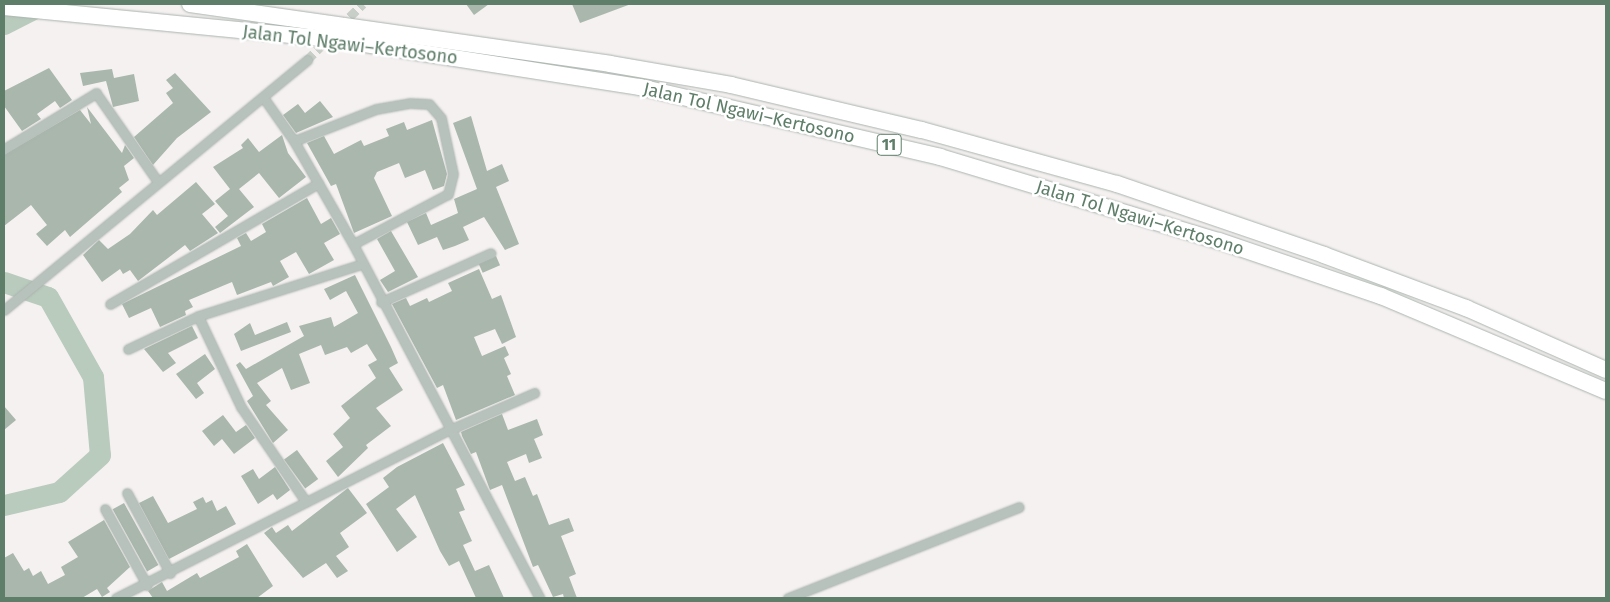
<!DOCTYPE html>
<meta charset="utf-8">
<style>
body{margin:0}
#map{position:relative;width:1610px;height:602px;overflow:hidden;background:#f5f1f1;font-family:"Fira Sans",sans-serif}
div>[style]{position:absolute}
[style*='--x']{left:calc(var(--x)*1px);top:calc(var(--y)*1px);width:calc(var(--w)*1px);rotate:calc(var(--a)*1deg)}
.river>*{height:21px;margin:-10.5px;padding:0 10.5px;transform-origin:10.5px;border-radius:10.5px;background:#b9cbbd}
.building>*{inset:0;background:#a9b7ad;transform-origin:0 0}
.minor-tunnel>*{height:9px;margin-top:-4.5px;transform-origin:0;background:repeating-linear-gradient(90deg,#c8cec8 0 9px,transparent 0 13.5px)}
.roads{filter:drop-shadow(0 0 1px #aab4ae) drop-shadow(0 0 1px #aab4ae)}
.minor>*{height:9px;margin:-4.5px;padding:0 4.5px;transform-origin:4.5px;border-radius:4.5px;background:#b8c2bc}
.highway>*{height:16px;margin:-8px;padding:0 8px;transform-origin:8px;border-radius:8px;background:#fff}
span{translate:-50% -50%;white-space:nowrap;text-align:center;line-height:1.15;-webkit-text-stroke:5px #fff;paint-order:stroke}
.shield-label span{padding:1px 4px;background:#fff;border:1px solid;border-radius:4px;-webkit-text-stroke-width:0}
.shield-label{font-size:16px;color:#5e7e69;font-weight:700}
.street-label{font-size:18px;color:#5e7e69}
.frame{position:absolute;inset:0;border:5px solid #5e7e69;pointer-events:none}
</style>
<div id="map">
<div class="river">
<div style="--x:4;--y:24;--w:44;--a:-27.1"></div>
<div style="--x:4;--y:282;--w:46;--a:18.8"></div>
<div style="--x:48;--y:297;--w:92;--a:60.6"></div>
<div style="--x:93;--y:377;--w:78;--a:84.9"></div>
<div style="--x:100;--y:455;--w:55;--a:137.9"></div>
<div style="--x:59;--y:492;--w:57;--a:166.7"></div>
</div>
<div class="building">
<div style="clip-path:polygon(466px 4px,489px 4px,474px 15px)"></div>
<div style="clip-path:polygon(572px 4px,631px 4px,580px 23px)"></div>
<div style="clip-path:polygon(49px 68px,72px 100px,60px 108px,55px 101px,37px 114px,41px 119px,22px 131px,4px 106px,4px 91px)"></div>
<div style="clip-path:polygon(112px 69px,114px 78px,134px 74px,139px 101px,113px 107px,106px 81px,83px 86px,80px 73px)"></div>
<div style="clip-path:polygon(175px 73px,211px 112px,177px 138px,153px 165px,134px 137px,173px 103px,166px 93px,173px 88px,166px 80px)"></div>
<div style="clip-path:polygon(320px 101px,333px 117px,296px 133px,283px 115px,298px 104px,305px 113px)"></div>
<div style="clip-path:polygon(87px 107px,122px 153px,125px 145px,134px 158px,124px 166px,129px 180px,119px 188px,122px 192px,70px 237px,65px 230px,47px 246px,36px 234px,47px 225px,31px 205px,4px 226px,4px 155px,80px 110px,91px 124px)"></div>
<div style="clip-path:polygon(471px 116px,487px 171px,502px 164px,509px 181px,496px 187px,519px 244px,505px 250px,484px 217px,463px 227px,469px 240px,455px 246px,443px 250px,437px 237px,418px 245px,407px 222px,426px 213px,431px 225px,458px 213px,454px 199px,477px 189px,453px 123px)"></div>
<div style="clip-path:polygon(432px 120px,447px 174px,444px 186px,433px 190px,425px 170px,405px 178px,399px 163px,377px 172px,374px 178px,392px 216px,354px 233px,336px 184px,331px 186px,307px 143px,324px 136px,334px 154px,361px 140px,364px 146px,389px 136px,386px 129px,404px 122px,407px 130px)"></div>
<div style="clip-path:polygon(282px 135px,288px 153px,306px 177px,279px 198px,259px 173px,239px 189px,254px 207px,220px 233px,215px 227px,228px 216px,215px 201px,230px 189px,213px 167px,243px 148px,241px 145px,248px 138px,259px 152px)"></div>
<div style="clip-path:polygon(196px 182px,215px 204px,202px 214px,218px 233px,190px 251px,185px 245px,138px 281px,130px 270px,123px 274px,120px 269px,102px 282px,83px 255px,99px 240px,108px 249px,130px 234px,153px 210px,157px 215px)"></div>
<div style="clip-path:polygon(307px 198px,321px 224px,331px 218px,340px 234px,324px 243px,334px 260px,309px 274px,296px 252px,280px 261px,289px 277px,273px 286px,271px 282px,237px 295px,232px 282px,189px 300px,193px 307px,185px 311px,186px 315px,160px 327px,151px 308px,129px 318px,122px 304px,241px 246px,237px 238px,246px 233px,251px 241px,266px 232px,262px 224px)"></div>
<div style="clip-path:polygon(391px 231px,418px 277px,388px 292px,380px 280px,395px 271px,377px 239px)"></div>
<div style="left:496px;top:256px;width:10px;height:19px;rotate:66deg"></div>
<div style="clip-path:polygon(479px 269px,492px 299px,501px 295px,516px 337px,502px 344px,495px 329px,474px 337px,482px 356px,505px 346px,509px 355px,504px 358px,511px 374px,507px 376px,515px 395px,456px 420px,443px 385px,437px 388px,392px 304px,406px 298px,410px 306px,427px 298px,429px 302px,452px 291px,448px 283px)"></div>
<div style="clip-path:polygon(355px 275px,391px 347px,398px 363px,389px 368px,403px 390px,376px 408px,391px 426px,366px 445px,368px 448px,338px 477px,326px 461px,343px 447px,333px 434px,350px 418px,341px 406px,376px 378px,368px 365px,377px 360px,367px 344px,351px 353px,347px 347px,325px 355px,321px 345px,299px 354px,310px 383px,291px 390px,282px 368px,257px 383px,271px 401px,266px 405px,288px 430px,273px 443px,247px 401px,253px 396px,236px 365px,240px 362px,246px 369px,304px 336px,299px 326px,331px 317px,334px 327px,358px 313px,346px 291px,330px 300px,324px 289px)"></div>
<div style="clip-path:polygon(287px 322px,291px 332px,241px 351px,234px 334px,250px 323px,255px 335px)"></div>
<div style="clip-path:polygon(192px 326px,198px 338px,168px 353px,176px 363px,163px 372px,144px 349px)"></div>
<div style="clip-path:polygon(205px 354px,215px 369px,197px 383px,204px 393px,196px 399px,176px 374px)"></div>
<div style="clip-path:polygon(4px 406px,16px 420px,4px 430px)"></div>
<div style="clip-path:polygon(502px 414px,508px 430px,537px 419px,543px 435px,534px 439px,542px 458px,529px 463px,526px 454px,507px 462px,515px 481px,525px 477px,533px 496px,537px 494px,549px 525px,569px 518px,574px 531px,561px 536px,576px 574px,569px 577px,577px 598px,564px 598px,563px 594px,553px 597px,538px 565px,533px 567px,502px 485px,490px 490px,476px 452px,471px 454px,462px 436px,461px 432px)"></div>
<div style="clip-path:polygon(223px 415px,236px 432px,246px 425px,255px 438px,234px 454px,222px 439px,214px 446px,202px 431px)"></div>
<div style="clip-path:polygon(443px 443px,465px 485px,456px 489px,465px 510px,459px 512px,472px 541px,463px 545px,475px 571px,489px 565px,504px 598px,476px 598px,459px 561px,449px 566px,440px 551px,415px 495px,396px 509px,417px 537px,397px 552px,366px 504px,389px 487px,383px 478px,397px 467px)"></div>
<div style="left:297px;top:450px;width:36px;height:16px;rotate:54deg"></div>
<div style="clip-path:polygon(275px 467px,290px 490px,277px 500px,273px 494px,258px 504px,241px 476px,253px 469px,259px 479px)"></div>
<div style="clip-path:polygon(348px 488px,367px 513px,340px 533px,349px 547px,336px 556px,348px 571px,337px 578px,326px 563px,303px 578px,264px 533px,272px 527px,276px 533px,288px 525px,292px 531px)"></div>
<div style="clip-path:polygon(153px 496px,168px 523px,197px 509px,193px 502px,203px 497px,206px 503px,212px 500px,217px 511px,226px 506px,236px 524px,169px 559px,139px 503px)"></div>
<div style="left:124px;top:503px;width:71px;height:13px;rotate:61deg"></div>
<div style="clip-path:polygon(104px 520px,130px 567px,107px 588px,110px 592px,102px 597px,97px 589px,82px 598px,4px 598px,4px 558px,13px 553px,24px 571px,29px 568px,33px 576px,41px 571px,48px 584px,65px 575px,61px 567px,78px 557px,68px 542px)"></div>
<div style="clip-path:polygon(247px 544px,273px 586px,257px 598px,153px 598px,148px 591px,162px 582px,167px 591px,197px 573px,200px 578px,239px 557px,236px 551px)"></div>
</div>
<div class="minor-tunnel">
<div style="--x:340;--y:26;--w:32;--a:-44"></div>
<div style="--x:307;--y:60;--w:30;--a:-45"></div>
</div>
<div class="roads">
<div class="minor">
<div style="--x:263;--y:97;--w:54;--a:54.8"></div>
<div style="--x:294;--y:141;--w:119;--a:60.2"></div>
<div style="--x:353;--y:244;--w:400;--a:62.2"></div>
<div style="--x:294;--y:141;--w:88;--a:-21.3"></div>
<div style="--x:376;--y:109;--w:35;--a:-10"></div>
<div style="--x:410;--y:103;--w:19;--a:3"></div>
<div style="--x:429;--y:104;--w:18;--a:49"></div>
<div style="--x:441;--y:118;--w:57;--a:77.9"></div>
<div style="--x:453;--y:174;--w:21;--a:104"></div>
<div style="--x:448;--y:194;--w:107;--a:152.2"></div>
<div style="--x:4;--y:149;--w:108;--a:-31.3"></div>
<div style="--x:96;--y:93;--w:108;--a:55.1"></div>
<div style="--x:381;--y:302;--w:120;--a:-24"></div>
<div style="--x:110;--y:304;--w:241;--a:-30.1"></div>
<div style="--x:4;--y:310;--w:393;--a:-39.5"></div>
<div style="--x:198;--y:316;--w:101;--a:64.7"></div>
<div style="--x:241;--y:407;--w:115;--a:55.6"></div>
<div style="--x:128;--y:349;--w:77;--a:-25.2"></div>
<div style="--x:198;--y:316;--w:172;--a:-17.6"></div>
<div style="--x:127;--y:493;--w:91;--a:61.7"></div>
<div style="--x:105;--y:509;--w:87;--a:61.1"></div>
<div style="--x:116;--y:598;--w:373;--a:-26.8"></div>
<div style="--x:449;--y:430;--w:93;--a:-23.5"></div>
<div style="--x:788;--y:598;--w:248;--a:-21.5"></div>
</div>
<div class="highway">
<div style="--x:190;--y:4;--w:424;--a:8.1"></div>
<div style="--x:610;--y:64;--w:123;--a:9.8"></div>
<div style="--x:731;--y:85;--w:196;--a:13.3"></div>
<div style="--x:922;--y:130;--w:202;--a:15.5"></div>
<div style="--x:1117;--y:184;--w:219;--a:18.9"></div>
<div style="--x:1324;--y:255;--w:152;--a:20.5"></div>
<div style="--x:1466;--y:308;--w:153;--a:23.9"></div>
<div style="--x:4;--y:7;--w:337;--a:5.6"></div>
<div style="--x:339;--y:40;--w:305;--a:8.9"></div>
<div style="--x:640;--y:87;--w:308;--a:13.1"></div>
<div style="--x:940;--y:157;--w:291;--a:16.8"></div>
<div style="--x:1219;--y:241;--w:171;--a:18.8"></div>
<div style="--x:1381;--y:296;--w:244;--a:22.9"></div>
</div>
</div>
<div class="shield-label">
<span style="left:889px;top:145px">11</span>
</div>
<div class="street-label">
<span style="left:350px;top:45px;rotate:7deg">Jalan Tol Ngawi–Kertosono</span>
<span style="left:749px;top:113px;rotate:13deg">Jalan Tol Ngawi–Kertosono</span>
<span style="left:1140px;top:218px;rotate:17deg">Jalan Tol Ngawi–Kertosono</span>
</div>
<div class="frame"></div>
</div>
